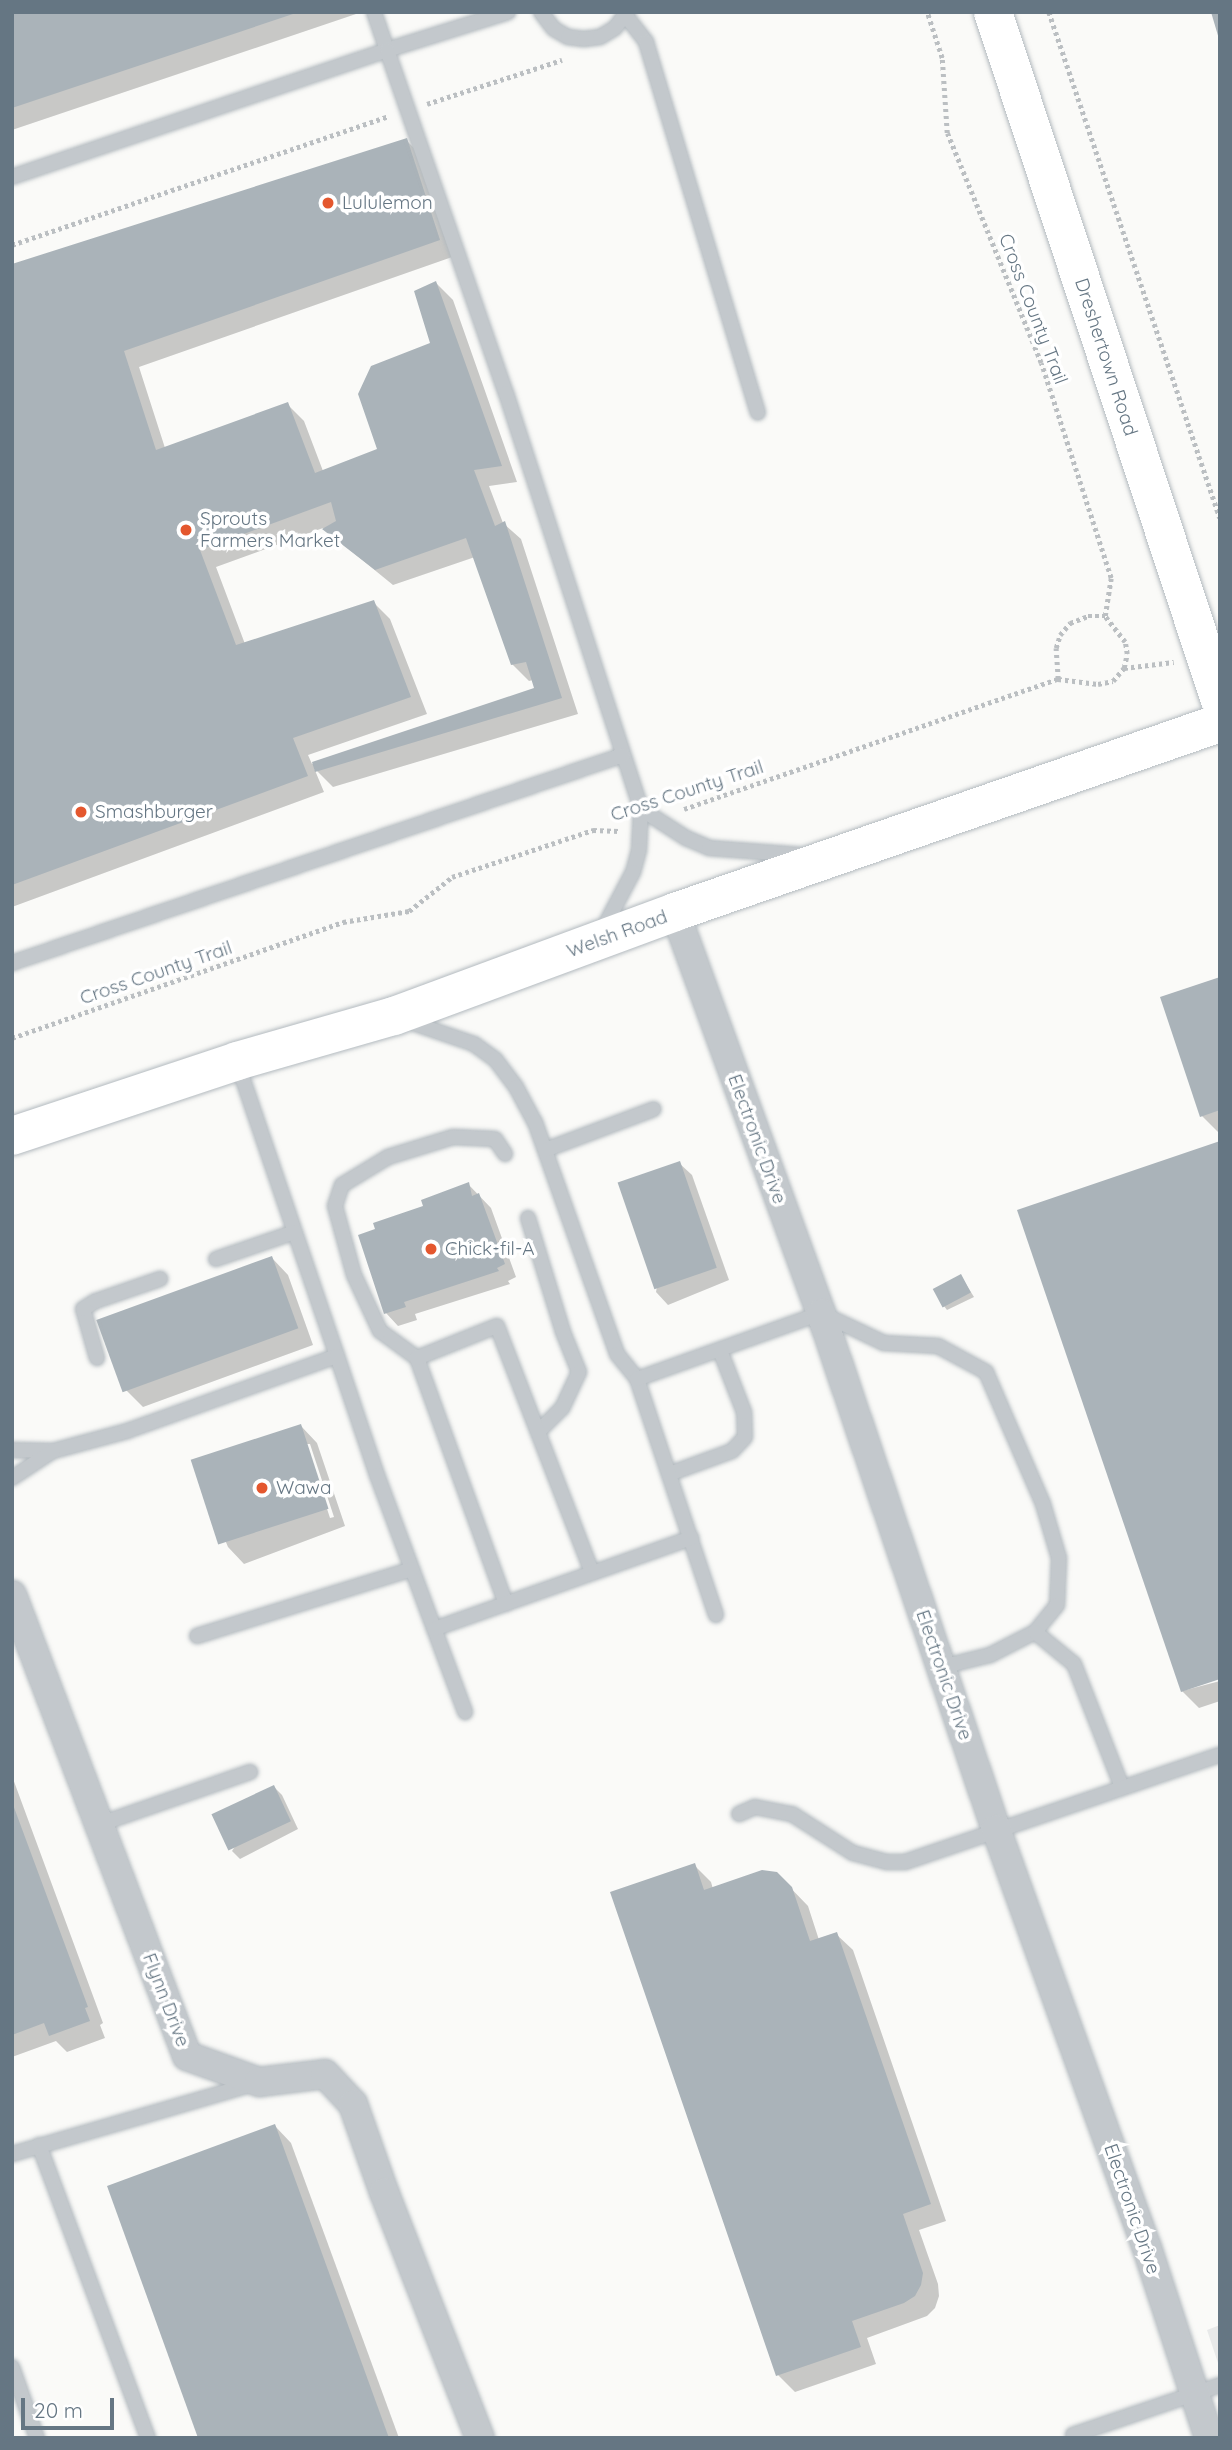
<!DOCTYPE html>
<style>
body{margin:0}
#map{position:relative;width:1232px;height:2450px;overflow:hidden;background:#fafaf8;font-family:Quicksand,sans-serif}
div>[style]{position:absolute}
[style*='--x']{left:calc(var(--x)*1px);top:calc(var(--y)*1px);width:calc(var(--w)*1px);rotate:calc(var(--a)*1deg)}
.built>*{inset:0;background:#e8e9e9}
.shadow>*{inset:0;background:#0003}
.building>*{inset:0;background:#aab3b9;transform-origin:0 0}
.path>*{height:4.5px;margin-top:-2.25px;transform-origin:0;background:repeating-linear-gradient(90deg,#bbbfc2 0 3.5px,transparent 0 7px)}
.roads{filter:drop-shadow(0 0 2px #b3babf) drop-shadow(0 0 2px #b3babf)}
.lane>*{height:14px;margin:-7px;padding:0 7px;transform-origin:7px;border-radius:7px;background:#c3c8cc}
.street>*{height:28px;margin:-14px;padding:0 14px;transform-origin:14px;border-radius:14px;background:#c3c8cc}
.secondary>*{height:38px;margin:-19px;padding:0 19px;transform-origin:19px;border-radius:19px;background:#fff}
.primary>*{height:38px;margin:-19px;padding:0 19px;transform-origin:19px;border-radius:19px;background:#fff}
.dots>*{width:19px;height:19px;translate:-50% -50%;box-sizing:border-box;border:4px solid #fff;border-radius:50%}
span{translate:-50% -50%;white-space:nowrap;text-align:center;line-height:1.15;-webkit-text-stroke:7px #fff;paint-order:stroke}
.poi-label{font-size:19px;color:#657683}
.left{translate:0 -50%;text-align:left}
.street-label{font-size:19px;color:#657683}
.frame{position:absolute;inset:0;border:14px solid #657683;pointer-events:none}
.scale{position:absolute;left:21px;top:2398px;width:93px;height:32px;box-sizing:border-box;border:4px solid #657683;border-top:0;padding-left:9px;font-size:21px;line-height:24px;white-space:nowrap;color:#657683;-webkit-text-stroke:5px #fff;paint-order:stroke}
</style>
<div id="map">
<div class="built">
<div style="clip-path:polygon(1220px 2325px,1220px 2369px,1207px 2330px)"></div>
</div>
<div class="shadow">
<div style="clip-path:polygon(12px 12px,355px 12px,356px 14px,12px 130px)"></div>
<div style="clip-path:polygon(evenodd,406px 140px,423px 157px,455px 256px,139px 367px,165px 448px,287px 404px,304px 421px,323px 471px,379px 450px,433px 344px,436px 283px,453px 300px,517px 482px,489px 486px,503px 523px,521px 539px,578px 714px,333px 787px,314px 768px,324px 792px,12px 907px,12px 266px,406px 140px,323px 528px,393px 585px,475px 557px,512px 664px,529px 681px,533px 680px,536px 689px,312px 764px,308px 755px,427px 714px,390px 619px,373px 602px,245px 644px,216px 567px,323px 528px)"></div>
<div style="clip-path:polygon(1220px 979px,1220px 1132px,1219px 1133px,1202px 1116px)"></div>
<div style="clip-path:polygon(679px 1163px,692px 1175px,729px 1280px,668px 1305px,656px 1292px)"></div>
<div style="clip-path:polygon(468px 1184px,491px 1208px,516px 1277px,508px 1281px,510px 1284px,415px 1314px,417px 1320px,398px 1326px,386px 1313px,377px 1230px)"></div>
<div style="clip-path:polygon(272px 1258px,288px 1275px,313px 1345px,143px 1407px,126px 1390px)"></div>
<div style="clip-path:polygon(961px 1276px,974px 1297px,947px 1310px,944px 1306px)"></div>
<div style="clip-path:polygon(evenodd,301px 1426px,317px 1443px,345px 1526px,244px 1564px,228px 1547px,196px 1470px,301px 1426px,306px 1444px,310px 1444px,334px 1517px,330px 1518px,306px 1444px)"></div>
<div style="clip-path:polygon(1220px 1681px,1220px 1701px,1199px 1708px,1182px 1691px)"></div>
<div style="clip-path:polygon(12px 1776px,103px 2023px,100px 2025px,105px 2038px,67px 2052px,56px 2041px,12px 2057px)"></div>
<div style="clip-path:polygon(274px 1787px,282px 1795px,298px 1829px,240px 1859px,232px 1851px)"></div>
<div style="clip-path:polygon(694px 1865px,711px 1882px,713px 1889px,780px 1877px,808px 1906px,819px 1940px,836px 1934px,853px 1950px,946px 2221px,919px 2230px,938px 2284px,939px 2296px,935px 2308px,927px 2316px,867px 2338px,876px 2364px,795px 2392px,778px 2375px)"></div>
<div style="clip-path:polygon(275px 2126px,291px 2143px,399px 2438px,200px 2438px)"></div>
</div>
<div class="building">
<div style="clip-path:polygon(12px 12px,296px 12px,296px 13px,12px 108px)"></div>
<div style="clip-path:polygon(1211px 12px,1220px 12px,1220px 39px,1219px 39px)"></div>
<div style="clip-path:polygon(407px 138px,440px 240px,124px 351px,156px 450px,288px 402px,315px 473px,377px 449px,358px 394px,371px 366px,430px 343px,414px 291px,436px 281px,502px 466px,474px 470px,495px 526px,505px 521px,562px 698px,315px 772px,312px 762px,534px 688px,526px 662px,511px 665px,466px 538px,375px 570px,322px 529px,336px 521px,331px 502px,200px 550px,236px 645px,374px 600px,411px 697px,293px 738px,308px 776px,12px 885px,12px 264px)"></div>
<div style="clip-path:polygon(1220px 977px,1220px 1110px,1200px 1117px,1160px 997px)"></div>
<div style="clip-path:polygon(1220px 1141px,1220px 1679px,1181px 1692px,1017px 1210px)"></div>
<div style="left:680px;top:1161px;width:113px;height:66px;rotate:71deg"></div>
<div style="clip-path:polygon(469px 1182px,472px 1196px,479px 1193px,505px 1264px,497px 1268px,499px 1271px,404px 1302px,406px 1307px,384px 1314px,358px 1235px,375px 1229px,373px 1223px,423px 1206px,421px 1200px)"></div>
<div style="left:272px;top:1256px;width:77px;height:187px;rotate:70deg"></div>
<div style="left:961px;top:1274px;width:21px;height:32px;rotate:62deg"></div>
<div style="left:301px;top:1424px;width:89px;height:116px;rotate:72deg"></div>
<div style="left:274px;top:1785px;width:40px;height:69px;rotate:65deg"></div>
<div style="clip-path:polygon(12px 1802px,88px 2007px,85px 2008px,90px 2021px,49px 2036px,44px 2023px,12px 2035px)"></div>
<div style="clip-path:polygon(695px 1863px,704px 1890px,762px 1870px,777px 1872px,792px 1887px,810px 1941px,837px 1932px,931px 2204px,903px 2214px,923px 2273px,921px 2285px,915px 2296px,904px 2303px,852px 2321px,861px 2347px,776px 2376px,610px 1892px)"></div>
<div style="clip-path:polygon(275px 2124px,389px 2438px,198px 2438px,107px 2186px)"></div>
</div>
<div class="path">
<div style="--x:1049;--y:12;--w:534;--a:71.33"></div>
<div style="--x:427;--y:104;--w:142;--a:-18.1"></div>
<div style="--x:12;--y:245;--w:398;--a:-18.9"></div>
<div style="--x:1124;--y:668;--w:50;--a:-6.8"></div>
<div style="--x:1058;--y:679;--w:31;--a:-94"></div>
<div style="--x:1056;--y:648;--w:14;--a:-73"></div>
<div style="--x:1060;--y:635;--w:16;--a:-50"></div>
<div style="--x:1070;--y:623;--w:19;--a:-21"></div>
<div style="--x:1088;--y:616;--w:17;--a:0"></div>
<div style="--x:684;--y:809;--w:396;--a:-19.2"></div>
<div style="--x:1058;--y:679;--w:40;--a:7.1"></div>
<div style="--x:1098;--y:684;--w:15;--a:-11"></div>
<div style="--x:1113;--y:681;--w:17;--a:-50"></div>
<div style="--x:1124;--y:668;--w:14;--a:-78"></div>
<div style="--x:1127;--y:654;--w:12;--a:-99"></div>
<div style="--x:1125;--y:642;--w:33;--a:-128"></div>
<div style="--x:1105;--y:616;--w:38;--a:-81"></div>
<div style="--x:1111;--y:578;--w:226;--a:-108"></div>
<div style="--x:1041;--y:363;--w:248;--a:-112.2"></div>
<div style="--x:947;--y:133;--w:75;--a:-93.8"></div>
<div style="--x:942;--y:58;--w:48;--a:-108.1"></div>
<div style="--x:12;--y:1038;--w:351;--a:-19.3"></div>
<div style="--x:343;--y:922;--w:67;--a:-9.5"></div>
<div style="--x:409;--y:911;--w:55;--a:-38.3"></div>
<div style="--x:452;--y:877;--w:149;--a:-18.4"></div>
<div style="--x:593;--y:830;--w:26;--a:2"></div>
</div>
<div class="roads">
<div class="lane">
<div style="--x:374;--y:12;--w:40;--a:71.1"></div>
<div style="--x:387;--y:50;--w:127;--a:-17.4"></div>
<div style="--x:541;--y:12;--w:21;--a:53"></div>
<div style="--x:554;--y:29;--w:16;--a:30"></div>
<div style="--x:568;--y:37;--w:16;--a:7"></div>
<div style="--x:584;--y:39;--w:16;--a:-7"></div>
<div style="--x:600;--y:37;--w:17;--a:-31"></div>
<div style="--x:615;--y:28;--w:20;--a:-53"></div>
<div style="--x:626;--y:16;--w:33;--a:52"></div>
<div style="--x:646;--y:42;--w:387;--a:73.2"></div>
<div style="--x:12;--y:177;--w:396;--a:-18.7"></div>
<div style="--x:387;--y:50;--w:363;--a:70.9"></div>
<div style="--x:506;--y:393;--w:437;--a:72"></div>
<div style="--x:641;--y:809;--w:41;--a:92.8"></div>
<div style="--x:639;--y:850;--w:23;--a:105"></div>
<div style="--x:633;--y:872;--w:69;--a:117.7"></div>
<div style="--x:641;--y:809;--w:54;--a:32.8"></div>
<div style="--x:686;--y:838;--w:25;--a:23"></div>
<div style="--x:709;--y:848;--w:93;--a:4.3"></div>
<div style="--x:12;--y:963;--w:645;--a:-18.8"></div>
<div style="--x:407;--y:1021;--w:71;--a:18.9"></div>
<div style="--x:474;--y:1044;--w:26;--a:36"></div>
<div style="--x:495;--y:1059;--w:35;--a:53"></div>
<div style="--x:516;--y:1087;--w:40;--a:62"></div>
<div style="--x:535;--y:1122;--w:246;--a:70.5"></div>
<div style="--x:617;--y:1354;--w:32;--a:51"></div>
<div style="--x:237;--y:1062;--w:311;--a:71.2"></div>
<div style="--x:545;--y:1150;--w:116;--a:-20.6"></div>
<div style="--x:528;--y:1218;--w:119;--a:72.9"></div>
<div style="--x:563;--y:1332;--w:43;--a:68.2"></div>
<div style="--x:579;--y:1372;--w:40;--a:115"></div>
<div style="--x:562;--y:1408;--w:34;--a:135"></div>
<div style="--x:216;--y:1259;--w:83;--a:-18.9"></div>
<div style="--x:97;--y:1358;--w:51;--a:-105.9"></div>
<div style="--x:83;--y:1309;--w:15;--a:-32"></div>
<div style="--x:96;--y:1301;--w:68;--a:-19"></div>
<div style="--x:417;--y:1358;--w:46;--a:-143.9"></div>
<div style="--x:380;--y:1331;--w:62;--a:-114.9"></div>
<div style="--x:354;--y:1275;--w:72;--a:-105.4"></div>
<div style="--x:335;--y:1206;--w:22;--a:-72"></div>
<div style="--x:342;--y:1185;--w:54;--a:-31.3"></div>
<div style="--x:388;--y:1157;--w:68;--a:-17.1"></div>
<div style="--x:453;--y:1137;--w:42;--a:2.7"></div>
<div style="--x:495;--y:1139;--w:18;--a:56"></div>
<div style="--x:12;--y:1450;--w:41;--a:1.4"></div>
<div style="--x:53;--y:1451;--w:77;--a:-15.1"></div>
<div style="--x:127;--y:1431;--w:223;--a:-19.7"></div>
<div style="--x:337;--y:1356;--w:126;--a:71.4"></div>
<div style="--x:377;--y:1475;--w:253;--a:69.6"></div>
<div style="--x:669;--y:1474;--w:67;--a:-20.1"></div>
<div style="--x:732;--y:1451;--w:19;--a:-47"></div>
<div style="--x:745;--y:1437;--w:25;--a:-92"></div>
<div style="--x:744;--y:1412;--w:66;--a:-111.2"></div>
<div style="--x:12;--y:1478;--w:49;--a:-33.4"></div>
<div style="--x:506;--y:1604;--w:262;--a:-109.9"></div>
<div style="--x:417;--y:1358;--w:86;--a:-21.8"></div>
<div style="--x:497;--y:1326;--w:264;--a:68.9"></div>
<div style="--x:716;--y:1615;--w:249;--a:-108.5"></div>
<div style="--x:637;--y:1379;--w:195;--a:-19.7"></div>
<div style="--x:821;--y:1313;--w:70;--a:25.5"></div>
<div style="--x:884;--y:1343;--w:54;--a:3.2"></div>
<div style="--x:938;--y:1346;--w:55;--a:28.4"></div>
<div style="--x:986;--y:1372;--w:144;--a:66.6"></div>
<div style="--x:1043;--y:1504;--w:56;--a:73.5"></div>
<div style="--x:1059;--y:1558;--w:47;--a:92.4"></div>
<div style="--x:1057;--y:1605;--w:35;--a:129"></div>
<div style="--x:1035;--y:1632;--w:51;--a:152.9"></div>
<div style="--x:990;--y:1655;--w:50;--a:166.2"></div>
<div style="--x:434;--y:1629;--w:273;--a:-19.5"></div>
<div style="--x:1035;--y:1632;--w:50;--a:39.4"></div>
<div style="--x:1074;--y:1664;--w:132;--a:68.7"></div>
<div style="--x:197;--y:1636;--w:225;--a:-17.3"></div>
<div style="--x:739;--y:1814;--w:17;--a:-24"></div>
<div style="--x:755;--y:1807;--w:38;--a:11"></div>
<div style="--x:792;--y:1814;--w:72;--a:32.6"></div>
<div style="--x:853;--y:1853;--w:35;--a:15"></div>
<div style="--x:887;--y:1862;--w:18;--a:0"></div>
<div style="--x:905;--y:1862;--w:333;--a:-18.8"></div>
<div style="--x:100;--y:1824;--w:159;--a:-19.1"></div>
<div style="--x:39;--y:2145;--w:313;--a:69.6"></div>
<div style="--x:12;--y:2154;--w:251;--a:-16.2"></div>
<div style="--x:12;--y:2367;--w:75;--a:70.6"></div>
<div style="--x:1074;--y:2438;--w:3;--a:-108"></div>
<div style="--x:1073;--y:2435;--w:155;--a:-18.8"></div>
</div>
<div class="street">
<div style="--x:675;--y:912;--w:427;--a:70"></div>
<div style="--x:821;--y:1313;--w:545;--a:71.27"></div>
<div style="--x:996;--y:1829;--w:445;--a:70.2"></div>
<div style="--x:1147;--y:2248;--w:200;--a:71.9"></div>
<div style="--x:12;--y:1595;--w:493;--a:69.2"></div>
<div style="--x:187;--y:2056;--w:77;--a:19.9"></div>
<div style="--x:259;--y:2082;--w:66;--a:-6.9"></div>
<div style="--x:325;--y:2074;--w:41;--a:47"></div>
<div style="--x:353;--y:2104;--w:93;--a:70.6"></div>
<div style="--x:384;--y:2192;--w:264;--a:68.7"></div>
</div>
<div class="secondary">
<div style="--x:993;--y:12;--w:725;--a:71.76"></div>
</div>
<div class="primary">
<div style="--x:12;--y:1136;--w:237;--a:-18.4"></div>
<div style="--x:237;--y:1061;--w:163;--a:-16"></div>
<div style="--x:394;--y:1016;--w:300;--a:-20.3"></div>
<div style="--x:675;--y:912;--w:577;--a:-19.13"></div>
</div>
</div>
<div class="dots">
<div style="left:328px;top:203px;background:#e4572e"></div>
<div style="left:186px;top:530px;background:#e4572e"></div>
<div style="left:81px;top:812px;background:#e4572e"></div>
<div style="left:431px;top:1249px;background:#e4572e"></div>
<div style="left:262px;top:1488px;background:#e4572e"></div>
</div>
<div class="poi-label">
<span class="left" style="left:342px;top:203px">Lululemon</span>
<span class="left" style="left:200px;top:530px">Sprouts<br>Farmers Market</span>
<span class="left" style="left:95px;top:812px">Smashburger</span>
<span class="left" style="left:445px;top:1249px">Chick-fil-A</span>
<span class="left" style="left:276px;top:1488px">Wawa</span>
</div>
<div class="street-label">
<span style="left:1033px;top:309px;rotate:69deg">Cross County Trail</span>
<span style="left:1106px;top:357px;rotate:72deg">Dreshertown Road</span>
<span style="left:687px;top:791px;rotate:-18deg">Cross County Trail</span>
<span style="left:617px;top:934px;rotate:-20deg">Welsh Road</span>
<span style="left:156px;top:973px;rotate:-19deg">Cross County Trail</span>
<span style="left:757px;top:1139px;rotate:70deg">Electronic Drive</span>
<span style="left:944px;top:1675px;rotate:71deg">Electronic Drive</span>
<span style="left:166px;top:2000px;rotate:69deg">Flynn Drive</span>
<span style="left:1132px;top:2209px;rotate:71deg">Electronic Drive</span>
</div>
<div class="frame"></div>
<div class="scale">20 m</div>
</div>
